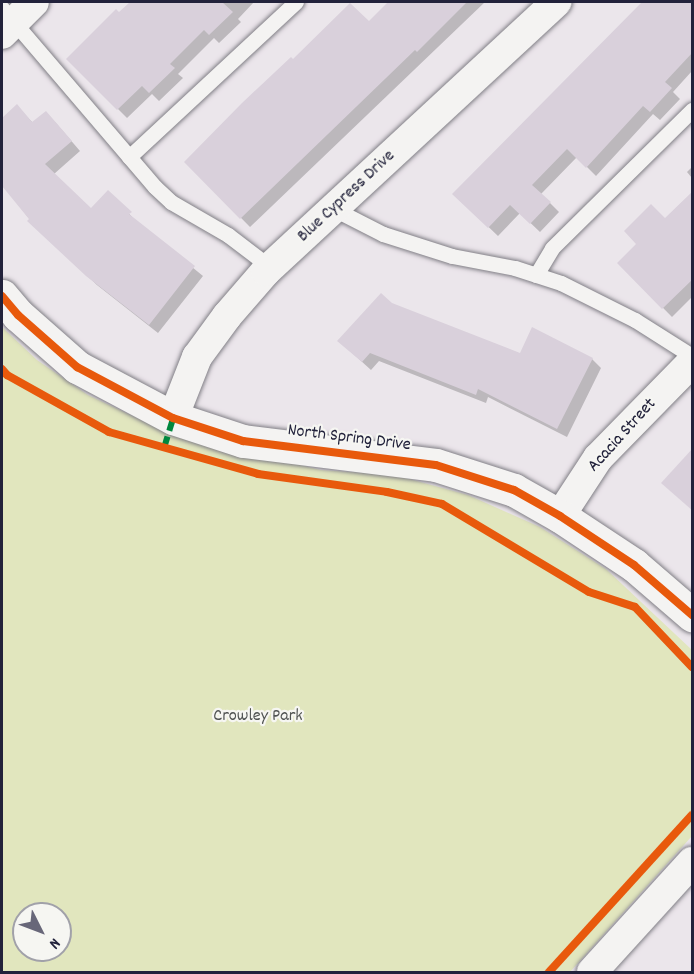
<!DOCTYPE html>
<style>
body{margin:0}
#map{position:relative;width:694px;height:974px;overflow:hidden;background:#ebe6eb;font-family:Dekko,sans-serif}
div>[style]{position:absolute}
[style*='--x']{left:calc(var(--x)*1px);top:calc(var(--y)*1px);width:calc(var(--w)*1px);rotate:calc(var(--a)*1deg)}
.green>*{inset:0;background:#e1e6be}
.shadow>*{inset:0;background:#0003}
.building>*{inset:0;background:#d9d0db}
.roads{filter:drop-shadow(0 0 2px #817f86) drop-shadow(0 0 2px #817f86)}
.service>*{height:15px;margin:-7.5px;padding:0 7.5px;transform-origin:7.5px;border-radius:7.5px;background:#f4f3f2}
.minor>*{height:30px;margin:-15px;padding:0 15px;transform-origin:15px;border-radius:15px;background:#f4f3f2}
.tertiary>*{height:33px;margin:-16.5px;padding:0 16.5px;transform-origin:16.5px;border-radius:16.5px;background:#f4f3f2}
.quiet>*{height:6px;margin-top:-3px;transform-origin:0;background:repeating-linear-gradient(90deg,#00873e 0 12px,transparent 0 18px)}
.cycleway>*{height:8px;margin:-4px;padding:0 4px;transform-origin:4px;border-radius:4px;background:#e8590c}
span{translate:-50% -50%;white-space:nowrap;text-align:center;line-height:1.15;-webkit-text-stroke:4.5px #f6f6f2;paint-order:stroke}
.street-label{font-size:18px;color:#22223b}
.park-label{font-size:18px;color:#505352}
.frame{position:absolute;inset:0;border:3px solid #22223b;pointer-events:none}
.north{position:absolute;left:12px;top:902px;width:60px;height:60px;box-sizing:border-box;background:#f6f6f2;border:2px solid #a1a1a9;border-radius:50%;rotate:132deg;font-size:16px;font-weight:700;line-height:24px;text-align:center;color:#22223b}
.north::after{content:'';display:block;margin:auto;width:21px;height:27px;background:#686779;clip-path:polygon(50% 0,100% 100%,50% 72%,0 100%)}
</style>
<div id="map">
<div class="green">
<div style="clip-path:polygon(evenodd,2px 327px,37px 360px,88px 395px,167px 432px,321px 470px,395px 475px,468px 495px,540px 527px,606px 569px,692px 650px,692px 836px,570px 972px,2px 972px,2px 327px,24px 914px,60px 914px,60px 950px,24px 950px,24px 914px)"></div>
</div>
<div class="shadow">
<div style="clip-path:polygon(132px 2px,254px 2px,238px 19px,241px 22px,219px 43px,214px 38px,178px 74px,183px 78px,159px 101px,152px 94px,127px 118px,68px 59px)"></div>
<div style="clip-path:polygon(390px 2px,485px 2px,250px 227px,186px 162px,293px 61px,369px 23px)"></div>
<div style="clip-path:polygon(644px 2px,692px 2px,692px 71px,673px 92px,680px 99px,660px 120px,653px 114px,596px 176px,577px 157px,541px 194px,559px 212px,540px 232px,520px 213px,498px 236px,454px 194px)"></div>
<div style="clip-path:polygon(17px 106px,33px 123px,55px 122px,80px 151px,54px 174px,91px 210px,108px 192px,138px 223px,203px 276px,158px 333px,97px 285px,38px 230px,2px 184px,2px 120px)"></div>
<div style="clip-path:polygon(692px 167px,692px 178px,687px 172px)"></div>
<div style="clip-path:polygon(692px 193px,692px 297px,672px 317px,619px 263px)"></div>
<div style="clip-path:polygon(391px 304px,521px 354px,592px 359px,601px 368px,567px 437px,488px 397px,486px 403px,379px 361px,371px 370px,349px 350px)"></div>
</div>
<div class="building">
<div style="clip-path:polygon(130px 2px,222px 2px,233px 12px,209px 35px,204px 30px,170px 64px,175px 68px,149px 93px,142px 86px,117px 110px,66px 59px,116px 9px,119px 12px)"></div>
<div style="clip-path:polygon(388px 2px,467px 2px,417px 52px,415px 50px,240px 219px,184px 162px,242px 103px,291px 57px,293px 59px,350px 3px,369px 21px)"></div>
<div style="clip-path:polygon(642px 2px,693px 2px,693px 52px,665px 82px,672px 88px,650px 112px,643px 106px,586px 168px,567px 149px,532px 185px,551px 202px,530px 224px,510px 205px,488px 228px,452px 194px)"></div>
<div style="clip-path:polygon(17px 104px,32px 122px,46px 111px,72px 141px,45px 164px,91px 208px,108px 190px,132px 212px,129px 214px,195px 266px,149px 325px,86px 276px,27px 221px,29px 219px,2px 186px,2px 118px)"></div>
<div style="clip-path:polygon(693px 191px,693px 279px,662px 309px,617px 263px,636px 244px,624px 231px,651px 204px,665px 218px)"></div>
<div style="clip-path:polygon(381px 293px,392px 303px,520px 353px,532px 327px,593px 358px,557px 429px,478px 389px,476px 395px,370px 353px,362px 362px,337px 341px)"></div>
<div style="clip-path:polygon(693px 448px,693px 511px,661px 483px)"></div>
</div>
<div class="roads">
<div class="service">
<div style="--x:2;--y:8;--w:235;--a:49.5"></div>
<div style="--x:155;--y:187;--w:22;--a:43"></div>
<div style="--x:171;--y:202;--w:66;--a:30.1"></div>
<div style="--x:228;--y:235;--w:53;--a:37.3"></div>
<div style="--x:129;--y:157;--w:228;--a:-42.9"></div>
<div style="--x:334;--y:209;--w:55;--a:27"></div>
<div style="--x:383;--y:234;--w:72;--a:17.7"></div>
<div style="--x:452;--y:256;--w:64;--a:10.8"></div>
<div style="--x:515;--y:268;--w:48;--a:18.1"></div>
<div style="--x:561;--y:283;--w:83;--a:26.6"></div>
<div style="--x:635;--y:320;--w:67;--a:32.3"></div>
<div style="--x:536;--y:275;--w:31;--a:-59"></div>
<div style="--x:552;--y:248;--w:197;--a:-44.6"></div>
</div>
<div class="minor">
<div style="--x:2;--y:34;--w:45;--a:-45"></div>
<div style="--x:173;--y:418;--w:66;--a:-68.5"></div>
<div style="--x:197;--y:357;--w:51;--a:-53.8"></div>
<div style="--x:227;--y:316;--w:60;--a:-49.1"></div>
<div style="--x:266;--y:271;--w:396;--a:-42.8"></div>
<div style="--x:560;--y:516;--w:69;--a:-56.8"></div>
<div style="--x:598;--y:458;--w:134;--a:-45.6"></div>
<div style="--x:592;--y:972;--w:149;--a:-47.7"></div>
</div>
<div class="tertiary">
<div style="--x:2;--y:296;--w:25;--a:50"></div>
<div style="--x:18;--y:315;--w:79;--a:41.4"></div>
<div style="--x:77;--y:367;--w:109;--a:28"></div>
<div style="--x:173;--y:418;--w:74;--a:18.2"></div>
<div style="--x:243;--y:441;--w:194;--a:7.1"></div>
<div style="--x:436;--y:465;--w:82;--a:17.8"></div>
<div style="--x:514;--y:490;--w:53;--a:29.5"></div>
<div style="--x:560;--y:516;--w:89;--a:33.5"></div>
<div style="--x:634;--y:565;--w:77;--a:40.8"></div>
</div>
</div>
<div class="quiet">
<div style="--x:164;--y:448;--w:31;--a:-73"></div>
</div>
<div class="cycleway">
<div style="--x:2;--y:296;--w:25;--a:50"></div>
<div style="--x:18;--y:315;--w:79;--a:41.4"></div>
<div style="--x:77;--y:367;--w:109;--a:28"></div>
<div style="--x:173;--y:418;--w:74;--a:18.2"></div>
<div style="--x:243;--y:441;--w:194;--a:7.1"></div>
<div style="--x:436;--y:465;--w:82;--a:17.8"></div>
<div style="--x:514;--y:490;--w:53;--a:29.5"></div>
<div style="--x:560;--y:516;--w:89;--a:33.5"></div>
<div style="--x:634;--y:565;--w:77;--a:40.8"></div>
<div style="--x:2;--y:369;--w:8;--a:50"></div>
<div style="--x:7;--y:375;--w:117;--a:29.2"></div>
<div style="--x:109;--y:432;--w:155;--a:15.7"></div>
<div style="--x:258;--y:474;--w:130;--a:7.9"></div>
<div style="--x:387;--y:492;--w:56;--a:12.3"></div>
<div style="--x:442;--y:504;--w:171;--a:30.9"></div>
<div style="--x:589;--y:592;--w:48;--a:18.1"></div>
<div style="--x:635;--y:607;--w:83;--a:46.5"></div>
<div style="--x:549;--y:972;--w:212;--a:-47.7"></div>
</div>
<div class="street-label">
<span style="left:347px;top:197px;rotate:-43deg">Blue Cypress Drive</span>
<span style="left:623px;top:436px;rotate:-48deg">Acacia Street</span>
<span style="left:349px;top:439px;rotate:7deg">North Spring Drive</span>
</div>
<div class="park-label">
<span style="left:258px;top:717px">Crowley Park</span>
</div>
<div class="frame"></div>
<div class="north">N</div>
</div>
